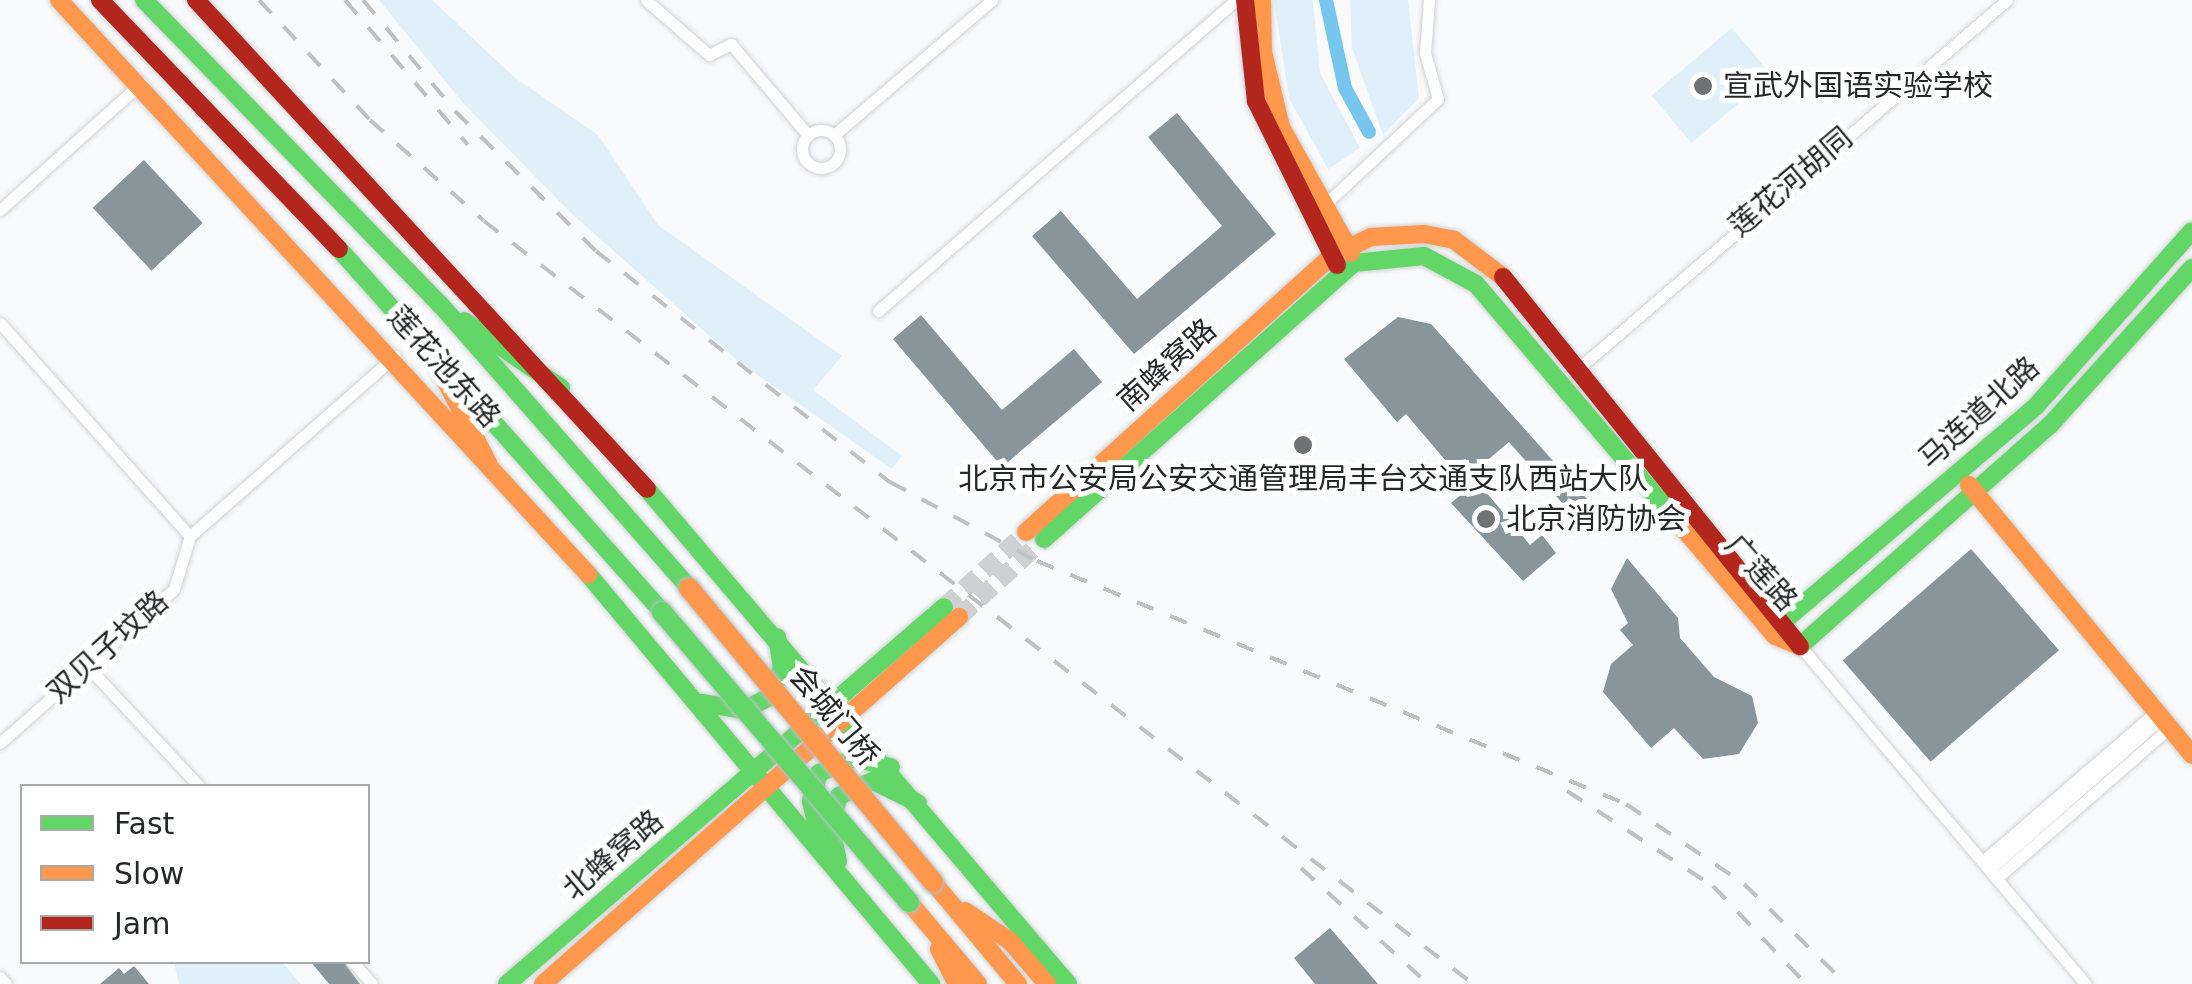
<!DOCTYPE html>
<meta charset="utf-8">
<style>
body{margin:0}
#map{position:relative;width:2192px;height:984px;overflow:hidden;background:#f8fafc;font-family:"DejaVu Sans","Noto Sans SC",sans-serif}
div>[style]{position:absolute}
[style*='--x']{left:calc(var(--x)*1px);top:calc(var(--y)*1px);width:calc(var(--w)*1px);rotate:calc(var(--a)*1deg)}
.green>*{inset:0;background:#e0f0fa;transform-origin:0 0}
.canal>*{height:14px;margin:-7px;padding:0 7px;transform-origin:7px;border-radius:7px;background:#77c6ee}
.building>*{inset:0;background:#88959b;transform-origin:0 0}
.secondary-tunnel>*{height:18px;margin-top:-9px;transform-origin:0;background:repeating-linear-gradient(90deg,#ced0d2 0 18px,transparent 0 27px)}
.roads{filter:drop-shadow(0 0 2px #cfd2d3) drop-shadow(0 0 2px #cfd2d3)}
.street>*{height:11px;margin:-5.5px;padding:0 5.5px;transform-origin:5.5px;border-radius:5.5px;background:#fefeff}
.street>.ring{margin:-5.5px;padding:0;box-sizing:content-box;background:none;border:11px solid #fefeff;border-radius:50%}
.fast>*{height:18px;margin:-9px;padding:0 9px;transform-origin:9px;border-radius:9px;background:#63d668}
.slow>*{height:18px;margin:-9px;padding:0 9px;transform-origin:9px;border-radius:9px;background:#ff974d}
.jam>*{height:18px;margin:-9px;padding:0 9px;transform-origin:9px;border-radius:9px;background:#b3261e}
.rail>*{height:4px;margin-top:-2px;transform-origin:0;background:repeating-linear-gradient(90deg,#c0c0c0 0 18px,transparent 0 36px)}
.bridges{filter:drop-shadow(0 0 2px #b7c0c6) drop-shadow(0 0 2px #b7c0c6)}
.fast-bridge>*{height:20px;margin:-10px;padding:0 10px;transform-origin:10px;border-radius:10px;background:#63d668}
.slow-bridge>*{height:20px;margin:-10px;padding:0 10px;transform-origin:10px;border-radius:10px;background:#ff974d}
.dots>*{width:28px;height:28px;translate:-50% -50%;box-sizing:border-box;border:5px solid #fff;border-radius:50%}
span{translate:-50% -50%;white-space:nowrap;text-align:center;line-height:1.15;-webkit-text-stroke:10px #fff;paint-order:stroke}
.poi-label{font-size:30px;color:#252829}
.left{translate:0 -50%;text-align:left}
.street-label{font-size:30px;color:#252829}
.legend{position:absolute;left:20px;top:784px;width:350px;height:180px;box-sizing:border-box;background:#fff;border:2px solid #a8a9a9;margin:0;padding:12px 18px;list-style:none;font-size:30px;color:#252829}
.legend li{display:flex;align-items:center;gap:20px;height:50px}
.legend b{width:50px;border:2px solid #a8a9a9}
</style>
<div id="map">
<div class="green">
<div style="clip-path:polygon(379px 0,432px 0,514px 77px,598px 135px,658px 225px,842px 356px,813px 390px,902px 456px,892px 469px,739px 362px,572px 214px,463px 103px)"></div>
<div style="clip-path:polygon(1274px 0,1313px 0,1320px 73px,1360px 148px,1328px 169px,1289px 98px)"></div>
<div style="clip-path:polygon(1350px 0,1408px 0,1419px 98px,1383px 135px,1352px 48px)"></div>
<div style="left:1732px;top:28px;width:62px;height:105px;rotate:50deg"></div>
<div style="clip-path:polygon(174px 962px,282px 962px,301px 984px,179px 984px)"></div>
</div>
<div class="canal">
<div style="--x:1326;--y:0;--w:90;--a:77.8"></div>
<div style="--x:1345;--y:88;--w:50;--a:61.4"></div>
</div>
<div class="building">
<div style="clip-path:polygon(1177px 113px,1276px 234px,1134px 354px,1032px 236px,1061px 211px,1137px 299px,1222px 226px,1148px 137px)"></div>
<div style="left:144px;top:160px;width:86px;height:70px;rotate:47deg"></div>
<div style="clip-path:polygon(921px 315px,1002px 410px,1074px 349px,1102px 382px,1002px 467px,893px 339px)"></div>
<div style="clip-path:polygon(1398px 317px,1431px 324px,1595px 508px,1570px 512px,1509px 442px,1471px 474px,1530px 545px,1542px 535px,1556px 553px,1523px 581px,1451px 503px,1469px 488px,1406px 414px,1397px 422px,1344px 359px)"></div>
<div style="left:1971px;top:549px;width:134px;height:170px;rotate:49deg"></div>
<div style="clip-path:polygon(1627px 558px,1678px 618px,1680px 638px,1714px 677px,1752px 696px,1758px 723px,1739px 754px,1703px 759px,1674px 728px,1651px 748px,1603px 692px,1611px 664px,1633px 645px,1620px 630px,1628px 623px,1611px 589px)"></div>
<div style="clip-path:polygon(1330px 928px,1378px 984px,1315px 984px,1294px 958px)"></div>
<div style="clip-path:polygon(311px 962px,344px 962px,360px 984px,329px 984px)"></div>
<div style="clip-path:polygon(134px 966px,149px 984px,100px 984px,119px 968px,124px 974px)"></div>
</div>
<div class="secondary-tunnel">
<div style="--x:944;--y:607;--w:111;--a:-42.4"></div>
<div style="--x:959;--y:617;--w:115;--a:-42.5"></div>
</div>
<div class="roads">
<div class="street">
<div style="--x:646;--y:0;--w:84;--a:41.1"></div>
<div style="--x:709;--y:55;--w:25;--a:-27"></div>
<div style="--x:731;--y:44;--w:119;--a:49.8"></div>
<div class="ring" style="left:802px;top:130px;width:27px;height:27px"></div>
<div style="--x:834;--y:135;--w:208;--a:-40.5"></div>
<div style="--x:1321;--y:208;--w:160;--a:-43"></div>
<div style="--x:1438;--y:99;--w:48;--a:-105.8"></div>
<div style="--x:1425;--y:53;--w:53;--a:-85.7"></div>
<div style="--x:0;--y:210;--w:190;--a:-42"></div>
<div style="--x:878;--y:311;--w:474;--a:-41"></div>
<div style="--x:0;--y:323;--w:285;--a:48.3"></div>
<div style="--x:190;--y:536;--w:273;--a:-41.3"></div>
<div style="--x:1579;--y:368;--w:564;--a:-40.69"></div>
<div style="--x:1800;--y:646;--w:443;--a:49.8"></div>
<div style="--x:88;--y:667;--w:163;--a:47"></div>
<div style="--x:0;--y:743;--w:232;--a:-41.5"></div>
<div style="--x:174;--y:589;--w:55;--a:-73.2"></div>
<div style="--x:1983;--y:861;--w:231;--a:-40.8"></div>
<div style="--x:1990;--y:869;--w:230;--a:-41.3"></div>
<div style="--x:1997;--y:878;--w:231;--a:-41.1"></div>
<div style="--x:353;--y:962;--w:29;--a:49"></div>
<div style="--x:0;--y:977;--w:9;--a:49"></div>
</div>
<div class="fast">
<div style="--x:144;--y:0;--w:423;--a:45.8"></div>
<div style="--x:439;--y:303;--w:379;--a:48.7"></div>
<div style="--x:339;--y:249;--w:486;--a:48.3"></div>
<div style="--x:464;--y:321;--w:118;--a:34.6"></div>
<div style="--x:647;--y:489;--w:650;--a:49.62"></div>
<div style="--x:1044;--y:539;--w:415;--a:-41.7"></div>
<div style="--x:1354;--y:263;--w:70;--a:-5.7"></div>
<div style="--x:1424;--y:256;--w:59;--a:28.3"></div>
<div style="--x:1476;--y:284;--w:319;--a:49.7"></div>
<div style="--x:588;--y:574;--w:535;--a:50.08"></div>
<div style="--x:1786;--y:619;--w:328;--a:-40.4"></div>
<div style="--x:2036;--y:406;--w:234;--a:-48.3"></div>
<div style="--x:1800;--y:646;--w:334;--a:-41.5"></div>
<div style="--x:2050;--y:425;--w:212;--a:-47.9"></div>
<div style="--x:702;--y:703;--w:43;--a:9.5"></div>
<div style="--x:744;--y:710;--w:30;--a:-27"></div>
<div style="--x:771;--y:696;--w:30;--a:-69"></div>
<div style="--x:782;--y:668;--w:31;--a:-99"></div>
<div style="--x:820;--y:838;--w:38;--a:-104"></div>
<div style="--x:811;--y:801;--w:29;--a:-74"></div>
<div style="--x:819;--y:773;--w:38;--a:-23"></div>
<div style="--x:854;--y:758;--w:38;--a:14"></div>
<div style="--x:838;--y:861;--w:38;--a:-102"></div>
<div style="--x:830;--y:824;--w:29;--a:-72"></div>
<div style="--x:839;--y:796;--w:37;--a:-24"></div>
<div style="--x:873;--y:781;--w:50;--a:26.1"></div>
<div style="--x:507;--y:984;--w:577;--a:-40.78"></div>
</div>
<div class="slow">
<div style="--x:59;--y:0;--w:781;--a:47.34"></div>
<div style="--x:1262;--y:0;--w:52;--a:88.9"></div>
<div style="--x:1263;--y:52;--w:77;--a:76.5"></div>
<div style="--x:1281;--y:127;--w:144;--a:60.9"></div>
<div style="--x:438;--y:366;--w:109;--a:62.7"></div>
<div style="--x:1969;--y:485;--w:350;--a:50.4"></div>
<div style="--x:1682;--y:527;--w:143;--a:49.5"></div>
<div style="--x:1775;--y:636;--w:27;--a:22"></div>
<div style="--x:1026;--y:532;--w:413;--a:-42.1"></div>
<div style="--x:1333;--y:255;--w:42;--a:-25.3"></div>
<div style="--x:1371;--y:237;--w:53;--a:-3.2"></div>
<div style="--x:1424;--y:234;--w:31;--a:11"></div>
<div style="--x:1454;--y:240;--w:61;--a:37.1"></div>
<div style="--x:933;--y:882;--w:133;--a:50.2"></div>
<div style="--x:909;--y:902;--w:107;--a:49.9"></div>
<div style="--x:965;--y:911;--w:54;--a:33.7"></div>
<div style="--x:1010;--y:941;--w:57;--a:49.3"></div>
<div style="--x:939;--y:949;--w:39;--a:63"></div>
<div style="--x:543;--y:984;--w:555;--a:-41.42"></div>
</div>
<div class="jam">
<div style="--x:100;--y:0;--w:345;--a:46.2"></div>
<div style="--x:196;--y:0;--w:665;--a:47.31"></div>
<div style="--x:1245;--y:0;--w:102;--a:83.8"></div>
<div style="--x:1256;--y:101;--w:183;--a:63.7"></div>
<div style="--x:1503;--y:277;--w:474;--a:51.2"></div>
</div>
</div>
<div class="rail">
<div style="--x:259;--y:0;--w:163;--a:47.2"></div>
<div style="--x:370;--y:120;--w:152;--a:41.5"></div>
<div style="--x:484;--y:221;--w:1249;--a:37.65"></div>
<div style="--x:345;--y:0;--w:190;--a:49.7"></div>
<div style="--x:363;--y:0;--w:144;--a:50.3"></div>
<div style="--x:455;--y:111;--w:199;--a:44.8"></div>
<div style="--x:596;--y:251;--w:374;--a:38.2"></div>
<div style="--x:890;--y:482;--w:167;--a:28.3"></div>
<div style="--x:1037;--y:561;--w:637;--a:22.42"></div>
<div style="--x:1626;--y:804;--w:143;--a:34.1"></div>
<div style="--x:1744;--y:884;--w:143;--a:44.4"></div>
<div style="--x:1567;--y:791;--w:174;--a:33.1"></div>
<div style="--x:1713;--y:886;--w:135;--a:46.5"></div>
<div style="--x:1301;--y:868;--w:172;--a:42.4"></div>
</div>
<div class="bridges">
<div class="fast-bridge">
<div style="--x:662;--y:612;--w:381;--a:49.6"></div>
</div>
<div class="slow-bridge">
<div style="--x:689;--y:588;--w:382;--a:50.3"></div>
</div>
</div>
<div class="dots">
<div style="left:1703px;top:86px;background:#6f7273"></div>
<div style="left:1303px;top:445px;background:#6f7273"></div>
<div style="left:1486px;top:519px;background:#6f7273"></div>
</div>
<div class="poi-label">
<span class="left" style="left:1723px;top:86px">宣武外国语实验学校</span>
<span style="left:1303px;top:479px">北京市公安局公安交通管理局丰台交通支队西站大队</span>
<span class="left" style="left:1506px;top:519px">北京消防协会</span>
</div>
<div class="street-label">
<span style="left:1791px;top:182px;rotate:-40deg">莲花河胡同</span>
<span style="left:1167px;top:365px;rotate:-42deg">南蜂窝路</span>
<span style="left:444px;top:367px;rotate:48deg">莲花池东路</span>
<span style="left:1979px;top:413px;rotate:-42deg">马连道北路</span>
<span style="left:1761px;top:573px;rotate:48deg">广莲路</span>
<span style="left:108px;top:647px;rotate:-42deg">双贝子坟路</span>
<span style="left:834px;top:716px;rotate:50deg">会城门桥</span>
<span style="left:613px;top:855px;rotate:-40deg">北蜂窝路</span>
</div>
<ul class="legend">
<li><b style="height:12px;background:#63d668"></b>Fast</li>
<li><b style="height:12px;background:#ff974d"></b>Slow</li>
<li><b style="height:12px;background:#b3261e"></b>Jam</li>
</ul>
</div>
